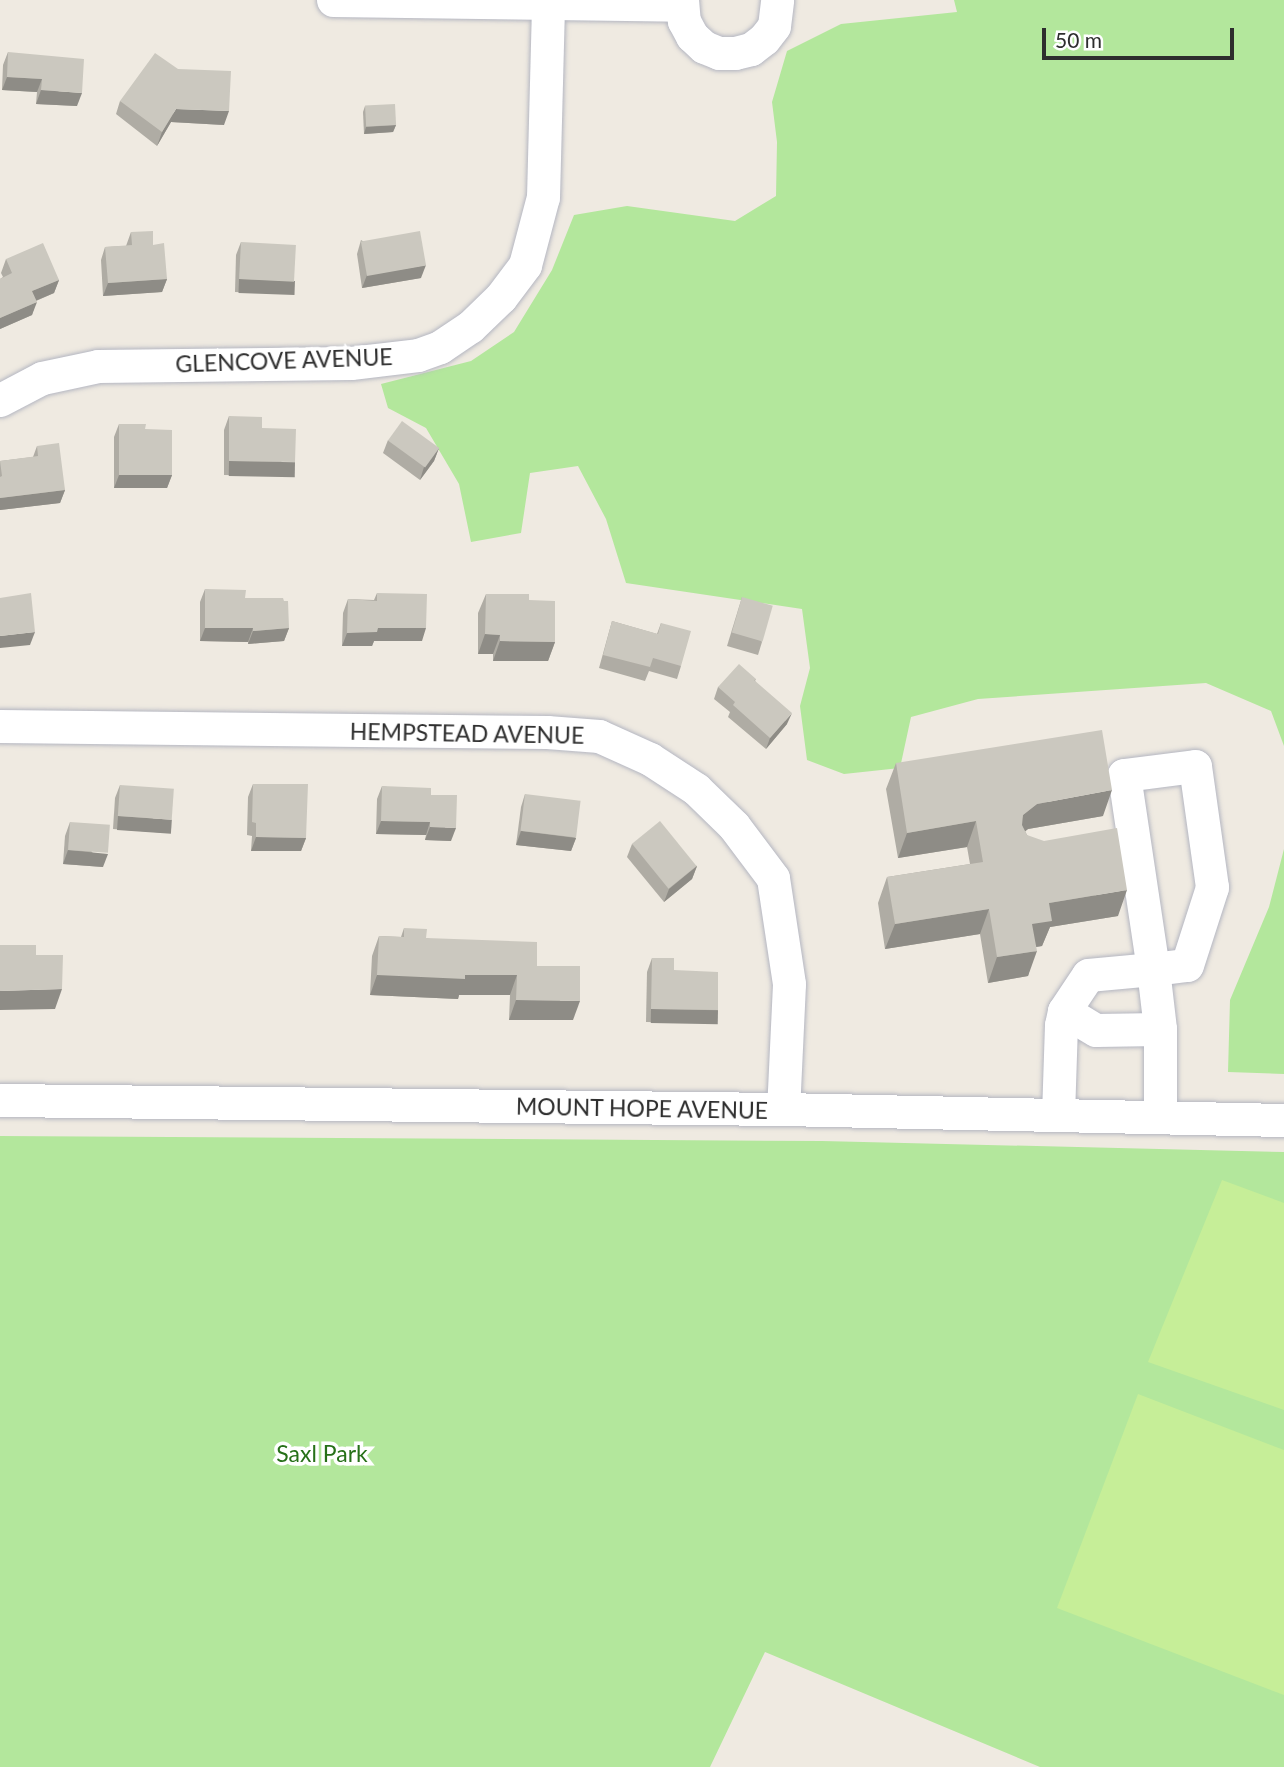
<!DOCTYPE html>
<style>
body{margin:0}
#map{position:relative;width:1284px;height:1767px;overflow:hidden;background:#efeae1;font-family:Lato,sans-serif}
div>[style]{position:absolute}
[style*='--x']{left:calc(var(--x)*1px);top:calc(var(--y)*1px);width:calc(var(--w)*1px);rotate:calc(var(--a)*1deg)}
.green>*{inset:0;background:#b3e79c}
.pitch>*{inset:0;background:#c6ee98}
.roads{filter:drop-shadow(0 0 2px #b4b6c1) drop-shadow(0 0 2px #b4b6c1)}
.minor>*{height:33px;margin:-16.5px;padding:0 16.5px;transform-origin:16.5px;border-radius:16.5px;background:#fff}
.wall>*{inset:0;background:#afaca4}
.shaded-wall>*{inset:0;background:#8e8c86;transform-origin:0 0}
.building>*{inset:0;background:#cbc8bf;transform-origin:0 0}
span{translate:-50% -50%;white-space:nowrap;text-align:center;line-height:1.15;-webkit-text-stroke:7px #fff;paint-order:stroke}
.street-label{font-size:23px;color:#2e2e2e}
.park-label{font-size:23px;color:#277019}
.scale{position:absolute;left:1042px;top:28px;width:192px;height:32px;box-sizing:border-box;border:4px solid #2e2e2e;border-top:0;padding-left:9px;font-size:21px;line-height:24px;white-space:nowrap;color:#2e2e2e;-webkit-text-stroke:5px #fff;paint-order:stroke}
</style>
<div id="map">
<div class="green">
<div style="clip-path:polygon(954px 0,1284px 0,1284px 746px,1271px 711px,1206px 683px,978px 699px,911px 717px,900px 768px,844px 774px,807px 760px,800px 706px,810px 668px,802px 609px,626px 583px,606px 519px,578px 466px,530px 473px,521px 533px,471px 542px,459px 484px,426px 428px,388px 408px,381px 384px,471px 361px,514px 332px,552px 270px,574px 215px,627px 206px,735px 221px,776px 196px,777px 142px,772px 102px,787px 51px,841px 24px,957px 12px)"></div>
<div style="clip-path:polygon(1284px 849px,1284px 1074px,1228px 1072px,1230px 1000px,1269px 907px)"></div>
<div style="clip-path:polygon(0 1136px,822px 1141px,1284px 1152px,1284px 1767px,1040px 1767px,765px 1652px,710px 1767px,0 1767px)"></div>
</div>
<div class="pitch">
<div style="clip-path:polygon(1222px 1180px,1284px 1203px,1284px 1410px,1148px 1362px)"></div>
<div style="clip-path:polygon(1138px 1394px,1284px 1450px,1284px 1695px,1057px 1608px)"></div>
</div>
<div class="roads">
<div class="minor">
<div style="--x:333;--y:0;--w:348;--a:0.8"></div>
<div style="--x:682;--y:0;--w:21;--a:85"></div>
<div style="--x:684;--y:21;--w:17;--a:62"></div>
<div style="--x:692;--y:36;--w:16;--a:43"></div>
<div style="--x:704;--y:47;--w:16;--a:22"></div>
<div style="--x:719;--y:53;--w:16;--a:0"></div>
<div style="--x:735;--y:53;--w:16;--a:-14"></div>
<div style="--x:751;--y:49;--w:16;--a:-38"></div>
<div style="--x:764;--y:39;--w:16;--a:-52"></div>
<div style="--x:774;--y:26;--w:26;--a:-83"></div>
<div style="--x:0;--y:400;--w:47;--a:-27.6"></div>
<div style="--x:42;--y:378;--w:57;--a:-12.1"></div>
<div style="--x:98;--y:366;--w:253;--a:-0.7"></div>
<div style="--x:351;--y:363;--w:67;--a:-6.8"></div>
<div style="--x:418;--y:355;--w:23;--a:-20"></div>
<div style="--x:440;--y:347;--w:36;--a:-34"></div>
<div style="--x:470;--y:327;--w:43;--a:-44.1"></div>
<div style="--x:501;--y:297;--w:40;--a:-53"></div>
<div style="--x:525;--y:265;--w:70;--a:-75.2"></div>
<div style="--x:543;--y:197;--w:195;--a:-88.5"></div>
<div style="--x:0;--y:726;--w:547;--a:0.63"></div>
<div style="--x:547;--y:732;--w:52;--a:4.4"></div>
<div style="--x:599;--y:736;--w:56;--a:24.3"></div>
<div style="--x:650;--y:759;--w:55;--a:33.1"></div>
<div style="--x:696;--y:789;--w:53;--a:44.2"></div>
<div style="--x:734;--y:826;--w:65;--a:53.1"></div>
<div style="--x:773;--y:878;--w:107;--a:81.4"></div>
<div style="--x:789;--y:984;--w:125;--a:92.7"></div>
<div style="--x:1064;--y:1011;--w:37;--a:31"></div>
<div style="--x:1096;--y:1030;--w:64;--a:-0.9"></div>
<div style="--x:0;--y:1100;--w:783;--a:0.66"></div>
<div style="--x:783;--y:1109;--w:501;--a:1.26"></div>
<div style="--x:1058;--y:1115;--w:90;--a:-88.1"></div>
<div style="--x:1061;--y:1025;--w:14;--a:-78"></div>
<div style="--x:1064;--y:1011;--w:43;--a:-56.3"></div>
<div style="--x:1088;--y:975;--w:65;--a:-5.3"></div>
<div style="--x:1153;--y:969;--w:34;--a:-7"></div>
<div style="--x:1187;--y:965;--w:82;--a:-72.2"></div>
<div style="--x:1212;--y:887;--w:122;--a:-98"></div>
<div style="--x:1195;--y:766;--w:72;--a:172.8"></div>
<div style="--x:1124;--y:775;--w:196;--a:81.5"></div>
<div style="--x:1153;--y:969;--w:60;--a:83.3"></div>
<div style="--x:1160;--y:1029;--w:88;--a:90"></div>
</div>
</div>
<div class="wall">
<div style="clip-path:polygon(8px 52px,77px 106px,36px 104px,37px 92px,2px 90px,3px 65px)"></div>
<div style="clip-path:polygon(120px 101px,224px 125px,171px 122px,157px 146px,116px 114px)"></div>
<div style="clip-path:polygon(365px 106px,396px 125px,393px 132px,364px 134px,363px 112px)"></div>
<div style="clip-path:polygon(131px 232px,153px 245px,167px 279px,162px 292px,103px 296px,101px 260px,105px 247px,126px 246px)"></div>
<div style="clip-path:polygon(361px 240px,421px 278px,362px 288px,357px 254px)"></div>
<div style="clip-path:polygon(241px 242px,290px 294px,235px 292px,236px 255px)"></div>
<div style="clip-path:polygon(6px 259px,59px 280px,54px 293px,36px 301px,32px 315px,0 329px,0 279px,3px 277px,1px 273px)"></div>
<div style="clip-path:polygon(229px 416px,262px 428px,290px 476px,224px 475px,224px 430px)"></div>
<div style="clip-path:polygon(119px 424px,145px 429px,172px 475px,167px 488px,114px 488px,114px 437px)"></div>
<div style="clip-path:polygon(388px 440px,439px 448px,434px 461px,420px 480px,383px 453px)"></div>
<div style="clip-path:polygon(37px 446px,65px 490px,60px 503px,0 510px,0 461px,33px 457px)"></div>
<div style="clip-path:polygon(205px 589px,245px 598px,289px 628px,284px 641px,248px 644px,248px 642px,200px 641px,200px 602px)"></div>
<div style="clip-path:polygon(377px 593px,422px 641px,374px 641px,372px 646px,342px 646px,343px 613px,348px 599px,374px 600px)"></div>
<div style="clip-path:polygon(486px 594px,529px 600px,555px 642px,548px 661px,493px 661px,493px 654px,478px 654px,478px 613px)"></div>
<div style="clip-path:polygon(742px 597px,762px 642px,758px 655px,727px 646px)"></div>
<div style="clip-path:polygon(612px 621px,657px 634px,661px 623px,681px 666px,677px 679px,649px 671px,645px 681px,599px 668px)"></div>
<div style="clip-path:polygon(756px 679px,755px 681px,787px 724px,766px 749px,728px 717px,730px 712px,714px 699px,718px 687px)"></div>
<div style="clip-path:polygon(896px 763px,1103px 816px,1028px 829px,1025px 831px,1027px 835px,1118px 916px,1050px 927px,1042px 946px,1036px 947px,1028px 976px,988px 983px,980px 934px,885px 949px,878px 903px,887px 877px,970px 864px,967px 847px,898px 858px,886px 789px)"></div>
<div style="clip-path:polygon(253px 784px,306px 838px,301px 851px,251px 851px,252px 836px,247px 835px,248px 797px)"></div>
<div style="clip-path:polygon(120px 785px,167px 833px,113px 829px,115px 798px)"></div>
<div style="clip-path:polygon(382px 786px,431px 795px,451px 841px,425px 840px,426px 835px,376px 834px,377px 799px)"></div>
<div style="clip-path:polygon(525px 794px,576px 838px,571px 851px,516px 845px,521px 807px)"></div>
<div style="clip-path:polygon(70px 822px,103px 867px,63px 864px,65px 836px)"></div>
<div style="clip-path:polygon(632px 844px,697px 866px,692px 879px,664px 902px,627px 857px)"></div>
<div style="clip-path:polygon(404px 928px,426px 938px,537px 966px,573px 1020px,509px 1020px,510px 995px,459px 995px,458px 999px,370px 995px,372px 956px,379px 936px,401px 937px)"></div>
<div style="clip-path:polygon(652px 958px,674px 970px,718px 1010px,713px 1023px,646px 1022px,647px 972px)"></div>
</div>
<div class="shaded-wall">
<div style="clip-path:polygon(7px 77px,42px 79px,37px 92px,2px 90px)"></div>
<div style="clip-path:polygon(41px 90px,82px 93px,77px 106px,36px 104px)"></div>
<div style="clip-path:polygon(176px 109px,229px 111px,224px 125px,171px 122px,157px 146px,162px 132px)"></div>
<div style="clip-path:polygon(396px 125px,393px 132px,364px 134px,366px 127px)"></div>
<div style="clip-path:polygon(426px 265px,421px 278px,362px 288px,367px 275px)"></div>
<div style="clip-path:polygon(167px 279px,162px 292px,103px 296px,108px 283px)"></div>
<div style="left:239px;top:279px;width:56px;height:14px;rotate:2deg"></div>
<div style="clip-path:polygon(59px 280px,54px 293px,28px 304px,32px 291px)"></div>
<div style="clip-path:polygon(37px 302px,32px 315px,0 329px,0 318px)"></div>
<div style="clip-path:polygon(439px 448px,434px 461px,420px 480px,424px 467px)"></div>
<div style="left:229px;top:461px;width:66px;height:15px;rotate:1deg"></div>
<div style="clip-path:polygon(119px 475px,172px 475px,167px 488px,114px 488px)"></div>
<div style="clip-path:polygon(65px 490px,60px 503px,0 510px,0 498px)"></div>
<div style="clip-path:polygon(205px 628px,253px 628px,248px 642px,200px 641px)"></div>
<div style="clip-path:polygon(289px 628px,284px 641px,248px 644px,253px 631px)"></div>
<div style="clip-path:polygon(378px 628px,426px 628px,422px 641px,374px 641px,372px 646px,342px 646px,347px 633px)"></div>
<div style="clip-path:polygon(35px 632px,30px 645px,0 648px,0 636px)"></div>
<div style="clip-path:polygon(485px 634px,500px 635px,493px 654px,478px 654px)"></div>
<div style="clip-path:polygon(500px 641px,555px 642px,548px 661px,493px 661px)"></div>
<div style="clip-path:polygon(792px 713px,787px 724px,766px 749px,770px 738px)"></div>
<div style="clip-path:polygon(1112px 790px,1103px 816px,1028px 829px,1014px 841px,1023px 815px,1037px 804px)"></div>
<div style="left:118px;top:816px;width:54px;height:14px;rotate:4deg"></div>
<div style="clip-path:polygon(381px 821px,430px 822px,426px 835px,376px 834px)"></div>
<div style="clip-path:polygon(976px 821px,967px 847px,898px 858px,907px 833px)"></div>
<div style="clip-path:polygon(430px 827px,456px 828px,451px 841px,425px 840px)"></div>
<div style="clip-path:polygon(521px 831px,576px 838px,571px 851px,516px 845px)"></div>
<div style="clip-path:polygon(256px 837px,306px 838px,301px 851px,251px 851px)"></div>
<div style="clip-path:polygon(68px 850px,108px 854px,103px 867px,63px 864px)"></div>
<div style="clip-path:polygon(697px 866px,692px 879px,664px 902px,669px 889px)"></div>
<div style="clip-path:polygon(1127px 890px,1118px 916px,1050px 927px,1042px 946px,1023px 949px,1032px 924px,1049px 903px)"></div>
<div style="clip-path:polygon(989px 909px,980px 934px,885px 949px,895px 924px)"></div>
<div style="clip-path:polygon(1037px 951px,1028px 976px,988px 983px,997px 957px)"></div>
<div style="clip-path:polygon(377px 975px,517px 975px,510px 995px,459px 995px,458px 999px,370px 995px)"></div>
<div style="clip-path:polygon(62px 989px,55px 1009px,0 1010px,0 991px)"></div>
<div style="clip-path:polygon(516px 1000px,580px 1001px,573px 1020px,509px 1020px)"></div>
<div style="left:651px;top:1009px;width:67px;height:14px;rotate:1deg"></div>
</div>
<div class="building">
<div style="clip-path:polygon(8px 52px,84px 59px,82px 93px,41px 90px,42px 79px,7px 77px)"></div>
<div style="clip-path:polygon(155px 53px,178px 69px,231px 71px,229px 111px,176px 109px,162px 132px,120px 101px)"></div>
<div style="left:395px;top:104px;width:21px;height:30px;rotate:87deg"></div>
<div style="clip-path:polygon(153px 231px,153px 245px,164px 243px,167px 279px,108px 283px,105px 247px,132px 245px,131px 232px)"></div>
<div style="left:420px;top:231px;width:35px;height:60px;rotate:80deg"></div>
<div style="left:241px;top:242px;width:55px;height:37px;rotate:3deg"></div>
<div style="clip-path:polygon(43px 243px,59px 280px,32px 291px,37px 302px,0 318px,0 279px,12px 273px,6px 259px)"></div>
<div style="clip-path:polygon(229px 416px,262px 417px,262px 428px,296px 429px,295px 462px,229px 461px)"></div>
<div style="left:402px;top:421px;width:46px;height:24px;rotate:36deg"></div>
<div style="clip-path:polygon(119px 424px,146px 424px,145px 429px,172px 430px,172px 475px,119px 475px)"></div>
<div style="clip-path:polygon(59px 443px,65px 490px,0 498px,0 477px,2px 476px,0 461px,38px 456px,37px 446px)"></div>
<div style="clip-path:polygon(205px 589px,246px 590px,245px 598px,283px 598px,284px 601px,288px 601px,289px 628px,253px 631px,253px 628px,205px 628px)"></div>
<div style="clip-path:polygon(31px 593px,35px 632px,0 636px,0 598px)"></div>
<div style="clip-path:polygon(377px 593px,427px 594px,426px 628px,378px 628px,377px 632px,347px 633px,348px 599px,377px 601px)"></div>
<div style="clip-path:polygon(486px 594px,529px 594px,529px 600px,555px 601px,555px 642px,500px 641px,500px 635px,485px 634px)"></div>
<div style="left:742px;top:597px;width:32px;height:37px;rotate:16deg"></div>
<div style="clip-path:polygon(612px 621px,658px 634px,661px 623px,691px 631px,681px 666px,653px 658px,650px 667px,603px 655px)"></div>
<div style="clip-path:polygon(739px 664px,756px 679px,754px 680px,792px 713px,770px 738px,733px 705px,735px 702px,718px 687px)"></div>
<div style="clip-path:polygon(1102px 730px,1112px 790px,1037px 804px,1023px 815px,1022px 825px,1027px 835px,1044px 841px,1117px 828px,1127px 890px,1049px 903px,1052px 921px,1032px 924px,1037px 951px,997px 957px,989px 909px,895px 924px,887px 877px,983px 862px,976px 821px,907px 833px,896px 763px)"></div>
<div style="clip-path:polygon(253px 784px,308px 784px,306px 838px,256px 837px,256px 823px,252px 822px)"></div>
<div style="left:120px;top:785px;width:54px;height:31px;rotate:4deg"></div>
<div style="clip-path:polygon(382px 786px,431px 788px,431px 795px,457px 795px,456px 828px,430px 827px,430px 822px,381px 821px)"></div>
<div style="left:525px;top:794px;width:56px;height:37px;rotate:7deg"></div>
<div style="left:660px;top:821px;width:58px;height:36px;rotate:51deg"></div>
<div style="left:70px;top:822px;width:40px;height:28px;rotate:4deg"></div>
<div style="clip-path:polygon(404px 928px,427px 929px,426px 938px,537px 942px,537px 966px,580px 966px,580px 1001px,516px 1000px,517px 975px,465px 975px,465px 979px,377px 975px,379px 936px,404px 937px)"></div>
<div style="clip-path:polygon(0 945px,36px 945px,36px 955px,63px 955px,62px 989px,0 991px)"></div>
<div style="clip-path:polygon(652px 958px,674px 958px,674px 970px,718px 972px,718px 1010px,651px 1009px)"></div>
</div>
<div class="street-label">
<span style="left:284px;top:360px;rotate:-2deg">GLENCOVE AVENUE</span>
<span style="left:467px;top:733px;rotate:1deg">HEMPSTEAD AVENUE</span>
<span style="left:642px;top:1108px;rotate:1deg">MOUNT HOPE AVENUE</span>
</div>
<div class="park-label">
<span style="left:322px;top:1453px">Saxl Park</span>
</div>
<div class="scale">50 m</div>
</div>
